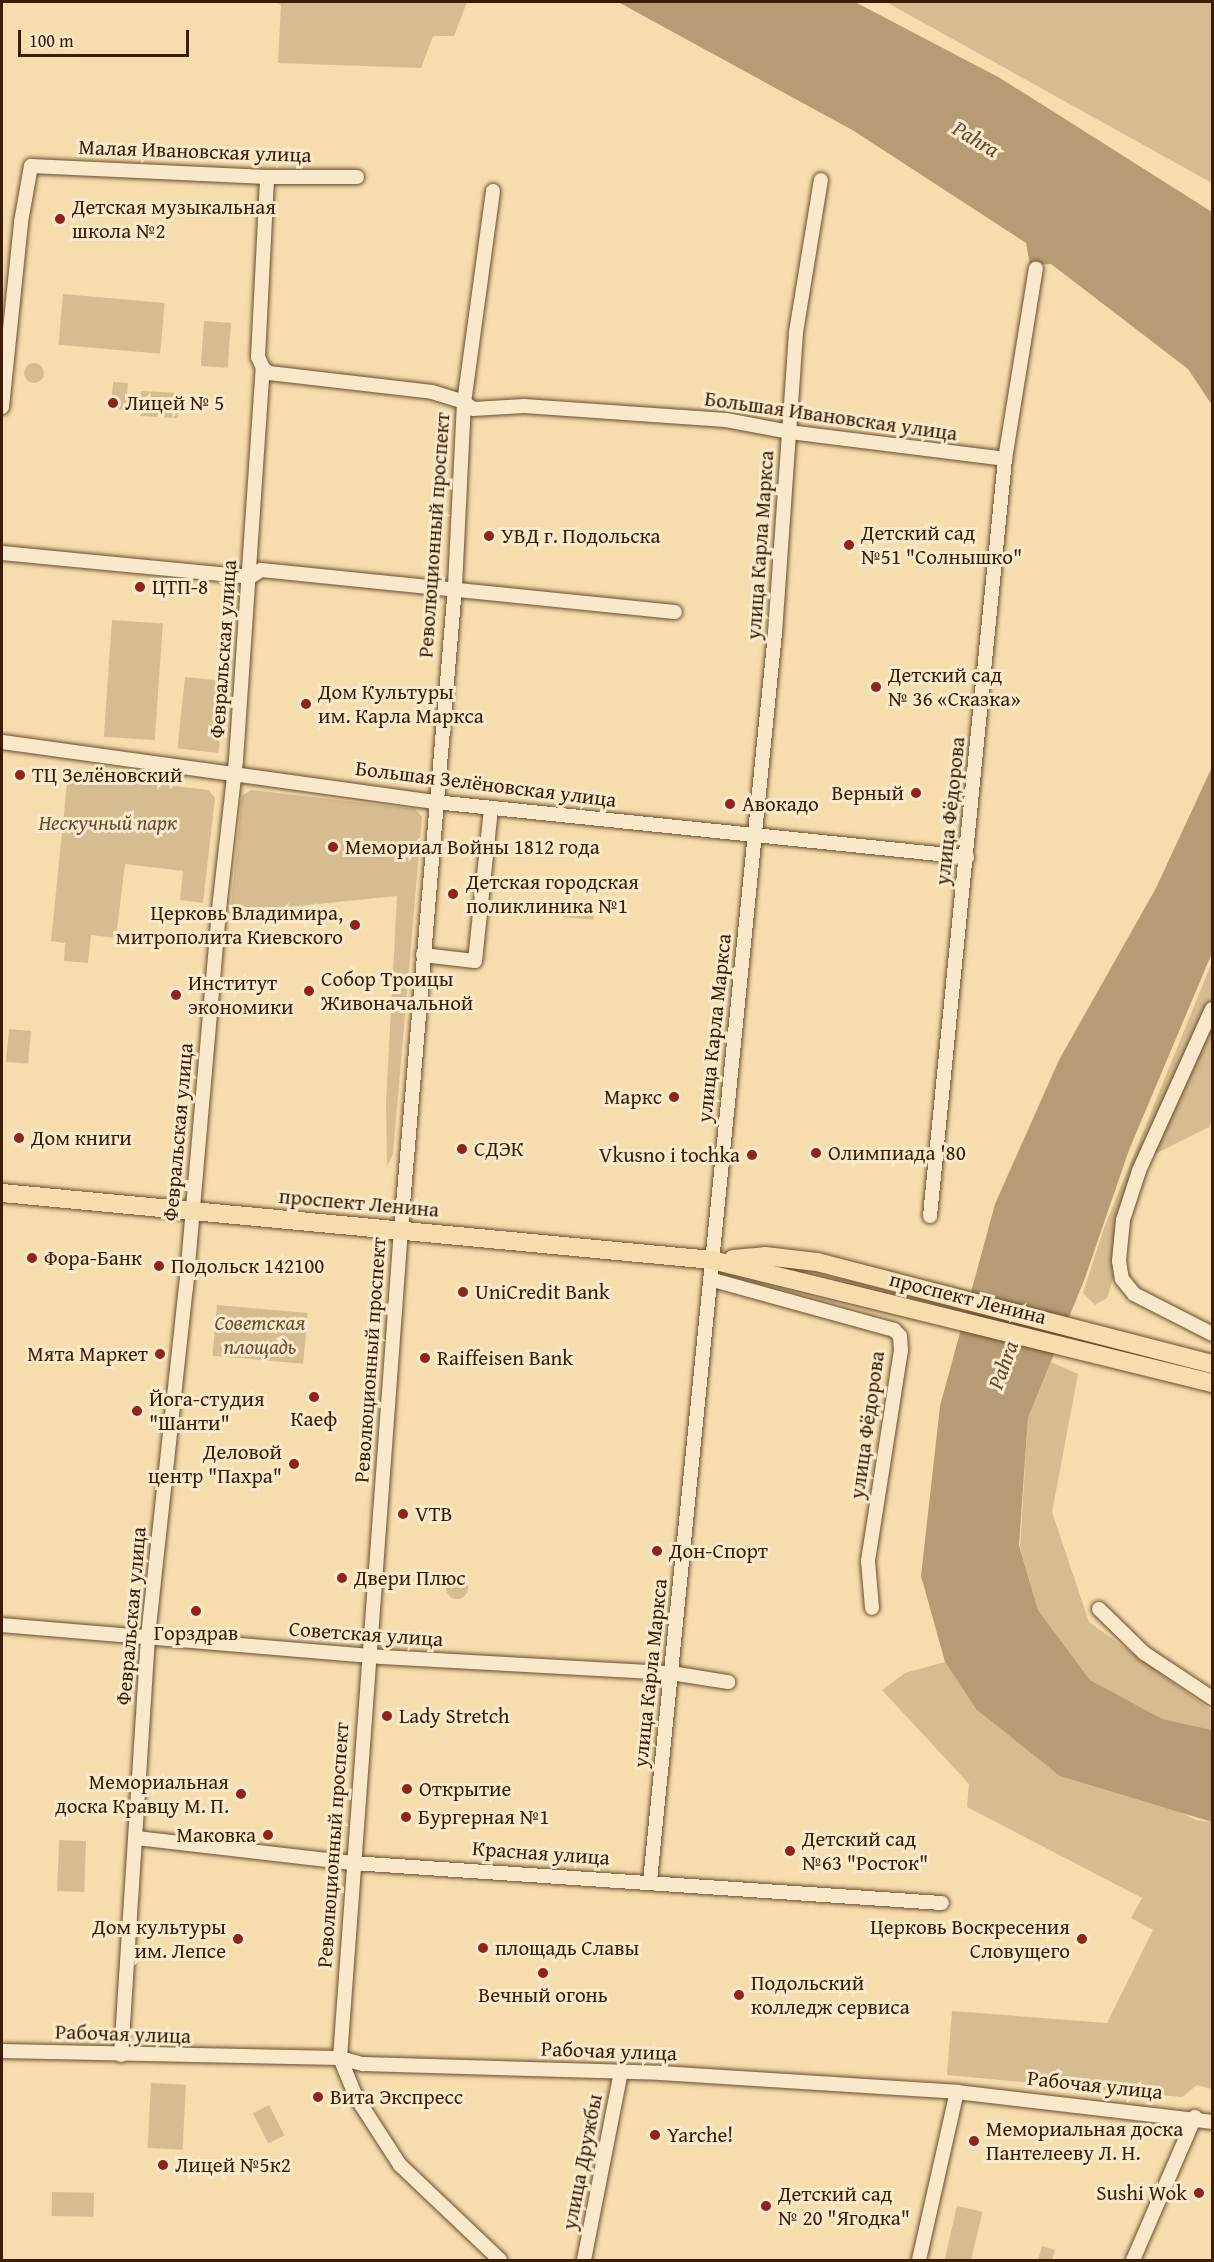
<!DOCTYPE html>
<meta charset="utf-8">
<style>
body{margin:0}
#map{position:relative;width:1214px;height:2262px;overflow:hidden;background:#f6ddae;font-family:"Gentium Book Plus",serif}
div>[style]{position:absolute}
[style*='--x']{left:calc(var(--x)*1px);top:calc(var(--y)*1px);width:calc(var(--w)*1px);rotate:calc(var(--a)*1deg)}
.green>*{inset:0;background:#d6bc91;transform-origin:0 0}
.round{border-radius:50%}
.water>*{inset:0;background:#b69c74}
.roads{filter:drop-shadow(0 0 2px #684d2e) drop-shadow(0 0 2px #684d2e)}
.minor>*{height:14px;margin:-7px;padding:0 7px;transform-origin:7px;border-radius:7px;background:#f9e9ca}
.major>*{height:18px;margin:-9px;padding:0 9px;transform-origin:9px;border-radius:9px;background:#f6ddae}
.dots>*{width:16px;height:16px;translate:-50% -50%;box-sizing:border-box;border:3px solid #f9e9ca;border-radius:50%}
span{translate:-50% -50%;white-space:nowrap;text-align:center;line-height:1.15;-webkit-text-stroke:6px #f9e9ca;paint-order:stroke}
.street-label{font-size:21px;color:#391d04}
.poi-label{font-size:21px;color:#391d04}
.left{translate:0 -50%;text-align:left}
.right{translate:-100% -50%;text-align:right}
.park-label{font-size:21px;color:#684d2e;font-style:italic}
.water-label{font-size:22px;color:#65492b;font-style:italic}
.frame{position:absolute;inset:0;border:3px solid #391d04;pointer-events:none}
.scale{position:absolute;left:18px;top:30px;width:171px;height:27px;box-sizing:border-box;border:3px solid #391d04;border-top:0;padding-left:8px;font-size:18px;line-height:21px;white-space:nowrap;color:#391d04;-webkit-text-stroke:4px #f9e9ca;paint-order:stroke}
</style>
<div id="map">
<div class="green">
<div style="clip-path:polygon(275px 2px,467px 2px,454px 36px,433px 36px,421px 68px,278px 63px,281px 5px)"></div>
<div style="clip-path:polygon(886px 2px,1212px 2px,1212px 183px)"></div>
<div style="left:63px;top:294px;width:102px;height:51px;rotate:5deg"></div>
<div style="left:204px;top:321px;width:27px;height:45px;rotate:4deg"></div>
<div class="round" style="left:24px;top:363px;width:20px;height:20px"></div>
<div style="left:113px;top:382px;width:15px;height:27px;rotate:4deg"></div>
<div style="left:141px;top:391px;width:38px;height:25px;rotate:3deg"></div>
<div style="left:112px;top:620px;width:51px;height:117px;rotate:4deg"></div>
<div style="left:185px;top:677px;width:41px;height:72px;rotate:6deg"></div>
<div style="clip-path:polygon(68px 774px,209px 790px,215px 798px,203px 903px,180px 900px,183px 871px,125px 864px,116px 938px,91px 935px,88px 963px,64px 961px,65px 943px,51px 941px)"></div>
<div style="clip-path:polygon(251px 790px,415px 809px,422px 817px,393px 1154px,387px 1166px,386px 1103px,397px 896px,230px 913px,242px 796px)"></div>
<div style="left:562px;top:901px;width:33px;height:16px;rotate:5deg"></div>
<div style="clip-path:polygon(1212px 962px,1212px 1121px,1209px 1127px,1151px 1156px,1107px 1298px,1095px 1305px,1083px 1293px,1104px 1228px)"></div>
<div style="left:9px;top:1029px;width:22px;height:33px;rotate:5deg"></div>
<div style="left:217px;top:1305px;width:91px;height:51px;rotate:5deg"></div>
<div style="clip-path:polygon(1051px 1362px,1078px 1374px,1052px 1512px,1089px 1622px,1212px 1711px,1212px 1730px,1162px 1720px,1090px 1680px,1038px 1610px,1020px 1547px,1028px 1418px)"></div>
<div class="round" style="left:446px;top:1577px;width:22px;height:22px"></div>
<div style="clip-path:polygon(945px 1662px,976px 1709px,1196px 1820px,1212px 1822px,1212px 2089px,1197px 2085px,1182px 2097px,947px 2075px,952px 2011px,1107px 2023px,1153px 1930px,1131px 1918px,1142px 1898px,967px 1807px,969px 1784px,882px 1690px,905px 1673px)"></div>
<div style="left:59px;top:1840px;width:27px;height:51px;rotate:2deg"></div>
<div style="left:151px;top:2083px;width:35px;height:65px;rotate:3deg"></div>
<div style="left:269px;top:2105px;width:34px;height:18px;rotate:63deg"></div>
<div style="left:52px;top:2192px;width:42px;height:24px;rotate:1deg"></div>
<div style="left:957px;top:2206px;width:26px;height:56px;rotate:13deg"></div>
<div style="clip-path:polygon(1042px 2246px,1055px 2250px,1052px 2260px,1038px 2260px)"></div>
</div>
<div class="water">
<div style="clip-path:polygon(618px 2px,855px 2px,1000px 78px,1212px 212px,1212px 405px,1188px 369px,1051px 264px,1030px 265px,1026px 243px,854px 131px)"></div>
<div style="clip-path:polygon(1212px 767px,1212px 953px,1129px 1150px,1085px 1278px,1028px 1418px,1019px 1545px,1038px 1610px,1090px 1680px,1162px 1719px,1212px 1730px,1212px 1822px,1060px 1776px,976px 1709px,945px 1662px,921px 1576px,940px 1406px,995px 1204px,1059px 1060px,1156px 888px)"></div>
</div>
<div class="roads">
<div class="minor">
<div style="--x:493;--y:191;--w:213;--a:97.8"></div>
<div style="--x:464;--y:402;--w:185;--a:92.8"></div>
<div style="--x:455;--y:587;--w:644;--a:94.81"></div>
<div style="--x:401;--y:1229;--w:831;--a:94.21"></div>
<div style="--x:340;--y:2058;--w:42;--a:67.7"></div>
<div style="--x:356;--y:2097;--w:81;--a:57.1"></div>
<div style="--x:400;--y:2165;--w:138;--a:43.5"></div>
<div style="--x:263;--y:368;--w:8;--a:40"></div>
<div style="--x:269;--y:373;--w:164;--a:6.6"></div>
<div style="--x:432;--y:392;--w:34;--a:17"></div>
<div style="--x:464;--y:402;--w:11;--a:38"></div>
<div style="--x:473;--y:409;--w:51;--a:-3.4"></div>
<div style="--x:524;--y:406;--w:202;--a:4"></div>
<div style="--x:726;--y:420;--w:64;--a:10.8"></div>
<div style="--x:789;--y:432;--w:218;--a:7.1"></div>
<div style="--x:2;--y:407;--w:186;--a:-84.1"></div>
<div style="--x:21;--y:222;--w:57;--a:-79.9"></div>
<div style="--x:31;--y:166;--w:236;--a:2.7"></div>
<div style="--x:267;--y:177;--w:90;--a:0"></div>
<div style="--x:2;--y:553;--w:249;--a:5.5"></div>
<div style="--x:250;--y:577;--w:13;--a:-32"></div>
<div style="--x:261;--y:570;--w:416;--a:5.8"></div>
<div style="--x:2;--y:742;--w:437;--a:7.9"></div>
<div style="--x:435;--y:802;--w:535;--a:5.9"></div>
<div style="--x:423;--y:955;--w:52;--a:6.6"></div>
<div style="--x:475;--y:961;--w:154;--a:-84"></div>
<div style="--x:1212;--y:1009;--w:178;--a:114.3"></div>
<div style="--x:1139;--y:1171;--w:52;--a:108.1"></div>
<div style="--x:1123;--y:1220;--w:41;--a:95.6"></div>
<div style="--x:1119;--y:1261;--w:18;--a:81"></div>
<div style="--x:1122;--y:1279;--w:19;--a:51"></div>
<div style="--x:1134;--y:1294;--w:88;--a:27.1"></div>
<div style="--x:930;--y:1216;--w:761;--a:-84.34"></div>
<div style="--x:1005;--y:459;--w:193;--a:-80.8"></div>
<div style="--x:713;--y:1280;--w:188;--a:15.4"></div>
<div style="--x:894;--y:1330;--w:8;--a:45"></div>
<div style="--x:900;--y:1336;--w:14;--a:86"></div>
<div style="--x:901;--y:1350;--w:214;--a:98.9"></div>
<div style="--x:868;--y:1561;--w:47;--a:85.1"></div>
<div style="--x:1099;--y:1609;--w:63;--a:44.4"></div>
<div style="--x:1144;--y:1653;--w:82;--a:33.5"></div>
<div style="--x:2;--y:1625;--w:381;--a:4.8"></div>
<div style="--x:382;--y:1657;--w:289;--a:3.2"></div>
<div style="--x:671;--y:1673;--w:58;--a:9"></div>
<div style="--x:137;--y:1838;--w:217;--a:6.6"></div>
<div style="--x:353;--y:1863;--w:590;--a:3.89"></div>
<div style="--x:650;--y:1881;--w:1254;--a:-84.28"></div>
<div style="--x:775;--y:633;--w:302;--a:-86"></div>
<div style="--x:796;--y:332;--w:154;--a:-80.7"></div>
<div style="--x:2;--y:2051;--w:338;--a:1.2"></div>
<div style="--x:340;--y:2058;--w:24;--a:15"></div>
<div style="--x:363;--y:2064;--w:296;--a:1.7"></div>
<div style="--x:659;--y:2073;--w:299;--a:3.6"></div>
<div style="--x:957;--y:2092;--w:257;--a:6.7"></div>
<div style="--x:121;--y:2055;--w:420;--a:-86.3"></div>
<div style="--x:148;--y:1636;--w:350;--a:-83.8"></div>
<div style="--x:186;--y:1288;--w:389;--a:-85"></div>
<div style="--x:220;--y:900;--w:141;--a:-83.5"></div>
<div style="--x:236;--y:760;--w:393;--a:-86.1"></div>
<div style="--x:263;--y:368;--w:12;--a:-114"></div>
<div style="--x:258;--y:357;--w:180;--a:-87.1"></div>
<div style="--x:584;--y:2260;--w:192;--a:-78.9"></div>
<div style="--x:919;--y:2260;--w:172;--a:-77.3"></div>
<div style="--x:1133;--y:2260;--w:156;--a:-66.6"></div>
</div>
<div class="major">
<div style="--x:2;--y:1193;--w:713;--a:5.39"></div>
<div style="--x:712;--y:1260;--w:515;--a:13.82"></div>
<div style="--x:733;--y:1259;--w:32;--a:-5"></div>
<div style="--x:765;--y:1256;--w:52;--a:6.6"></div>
<div style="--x:817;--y:1262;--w:408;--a:14.5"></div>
</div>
</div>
<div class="dots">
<div style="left:60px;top:219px;background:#8f2418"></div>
<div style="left:113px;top:403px;background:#8f2418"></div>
<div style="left:489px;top:536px;background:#8f2418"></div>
<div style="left:849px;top:545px;background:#8f2418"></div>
<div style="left:140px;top:587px;background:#8f2418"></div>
<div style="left:876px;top:687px;background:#8f2418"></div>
<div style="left:306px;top:704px;background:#8f2418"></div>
<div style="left:20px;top:775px;background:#8f2418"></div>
<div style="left:916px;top:793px;background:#8f2418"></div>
<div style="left:730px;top:804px;background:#8f2418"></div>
<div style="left:333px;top:847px;background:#8f2418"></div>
<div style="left:453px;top:894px;background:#8f2418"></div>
<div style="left:355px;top:925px;background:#8f2418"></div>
<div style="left:309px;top:991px;background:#8f2418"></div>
<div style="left:176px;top:995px;background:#8f2418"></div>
<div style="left:674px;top:1097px;background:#8f2418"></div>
<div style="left:19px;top:1138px;background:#8f2418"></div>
<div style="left:462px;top:1149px;background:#8f2418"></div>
<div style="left:816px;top:1153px;background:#8f2418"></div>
<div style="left:752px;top:1155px;background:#8f2418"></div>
<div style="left:32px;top:1258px;background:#8f2418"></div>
<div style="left:159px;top:1266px;background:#8f2418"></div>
<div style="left:463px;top:1292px;background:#8f2418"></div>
<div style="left:160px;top:1354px;background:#8f2418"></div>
<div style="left:425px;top:1358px;background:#8f2418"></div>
<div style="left:314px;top:1397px;background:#8f2418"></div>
<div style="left:137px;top:1411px;background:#8f2418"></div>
<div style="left:294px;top:1464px;background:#8f2418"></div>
<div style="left:403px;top:1514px;background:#8f2418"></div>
<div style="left:657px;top:1551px;background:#8f2418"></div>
<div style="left:342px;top:1578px;background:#8f2418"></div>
<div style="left:196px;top:1611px;background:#8f2418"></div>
<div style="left:387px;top:1716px;background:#8f2418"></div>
<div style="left:407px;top:1789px;background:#8f2418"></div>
<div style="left:241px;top:1794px;background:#8f2418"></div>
<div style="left:406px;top:1817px;background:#8f2418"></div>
<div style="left:268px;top:1835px;background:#8f2418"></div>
<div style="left:790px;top:1851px;background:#8f2418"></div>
<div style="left:238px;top:1939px;background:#8f2418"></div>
<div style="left:1082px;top:1939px;background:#8f2418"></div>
<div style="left:483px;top:1948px;background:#8f2418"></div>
<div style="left:543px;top:1973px;background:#8f2418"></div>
<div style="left:739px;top:1995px;background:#8f2418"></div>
<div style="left:318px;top:2097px;background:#8f2418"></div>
<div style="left:655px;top:2135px;background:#8f2418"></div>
<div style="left:974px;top:2141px;background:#8f2418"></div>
<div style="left:163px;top:2165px;background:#8f2418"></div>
<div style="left:1199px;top:2193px;background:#8f2418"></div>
<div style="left:766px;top:2206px;background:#8f2418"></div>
</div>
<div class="street-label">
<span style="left:195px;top:151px;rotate:2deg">Малая Ивановская улица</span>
<span style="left:831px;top:416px;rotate:8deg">Большая Ивановская улица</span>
<span style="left:434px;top:535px;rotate:-86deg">Революционный проспект</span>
<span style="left:760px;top:545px;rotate:-86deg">улица Карла Маркса</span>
<span style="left:223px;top:649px;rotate:-86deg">Февральская улица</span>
<span style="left:486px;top:784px;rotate:7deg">Большая Зелёновская улица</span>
<span style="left:950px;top:811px;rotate:-84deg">улица Фёдорова</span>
<span style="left:714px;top:1028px;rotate:-84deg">улица Карла Маркса</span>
<span style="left:178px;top:1132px;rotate:-85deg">Февральская улица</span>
<span style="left:359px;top:1203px;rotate:5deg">проспект Ленина</span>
<span style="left:968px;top:1298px;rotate:14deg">проспект Ленина</span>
<span style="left:370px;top:1360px;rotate:-86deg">Революционный проспект</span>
<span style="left:867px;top:1425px;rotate:-82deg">улица Фёдорова</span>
<span style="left:131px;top:1616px;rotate:-85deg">Февральская улица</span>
<span style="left:366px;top:1634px;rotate:4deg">Советская улица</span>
<span style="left:650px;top:1673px;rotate:-84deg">улица Карла Маркса</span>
<span style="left:333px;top:1845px;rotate:-86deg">Революционный проспект</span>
<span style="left:541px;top:1853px;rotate:4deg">Красная улица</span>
<span style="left:123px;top:2034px;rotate:2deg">Рабочая улица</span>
<span style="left:609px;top:2051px;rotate:2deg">Рабочая улица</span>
<span style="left:1095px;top:2085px;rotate:6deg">Рабочая улица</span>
<span style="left:582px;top:2162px;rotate:-79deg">улица Дружбы</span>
</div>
<div class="poi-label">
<span class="left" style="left:72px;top:219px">Детская музыкальная<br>школа №2</span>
<span class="left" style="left:125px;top:403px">Лицей № 5</span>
<span class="left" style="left:861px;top:545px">Детский сад<br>№51 "Солнышко"</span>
<span class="left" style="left:501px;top:536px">УВД г. Подольска</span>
<span class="left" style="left:152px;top:587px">ЦТП-8</span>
<span class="left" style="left:888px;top:687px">Детский сад<br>№ 36 «Сказка»</span>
<span class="left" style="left:318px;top:704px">Дом Культуры<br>им. Карла Маркса</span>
<span class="left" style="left:32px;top:775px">ТЦ Зелёновский</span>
<span class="right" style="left:904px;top:793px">Верный</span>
<span class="left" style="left:742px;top:804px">Авокадо</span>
<span class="left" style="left:345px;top:847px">Мемориал Войны 1812 года</span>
<span class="left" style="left:466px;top:894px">Детская городская<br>поликлиника №1</span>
<span class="right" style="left:343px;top:925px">Церковь Владимира,<br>митрополита Киевского</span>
<span class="left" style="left:321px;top:991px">Собор Троицы<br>Живоначальной</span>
<span class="left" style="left:188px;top:995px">Институт<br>экономики</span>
<span class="right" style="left:662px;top:1097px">Маркс</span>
<span class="left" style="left:31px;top:1138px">Дом книги</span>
<span class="left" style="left:474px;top:1149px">СДЭК</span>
<span class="left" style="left:828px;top:1153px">Олимпиада '80</span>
<span class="right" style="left:740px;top:1155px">Vkusno i tochka</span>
<span class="left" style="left:44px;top:1258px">Фора-Банк</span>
<span class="left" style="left:171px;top:1266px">Подольск 142100</span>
<span class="left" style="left:475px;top:1292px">UniCredit Bank</span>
<span class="right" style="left:148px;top:1354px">Мята Маркет</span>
<span class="left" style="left:437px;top:1358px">Raiffeisen Bank</span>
<span class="left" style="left:149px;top:1411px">Йога-студия<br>"Шанти"</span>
<span style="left:314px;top:1419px">Каеф</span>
<span class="right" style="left:282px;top:1464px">Деловой<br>центр "Пахра"</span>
<span class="left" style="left:415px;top:1514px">VTB</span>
<span class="left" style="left:669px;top:1551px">Дон-Спорт</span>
<span class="left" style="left:354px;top:1578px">Двери Плюс</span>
<span style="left:196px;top:1633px">Горздрав</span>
<span class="left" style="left:399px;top:1716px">Lady Stretch</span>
<span class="right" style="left:229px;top:1794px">Мемориальная<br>доска Кравцу М. П.</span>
<span class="left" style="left:419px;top:1789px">Открытие</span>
<span class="left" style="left:418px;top:1817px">Бургерная №1</span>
<span class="right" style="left:256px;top:1835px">Маковка</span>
<span class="left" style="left:802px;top:1851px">Детский сад<br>№63 "Росток"</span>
<span class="right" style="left:226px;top:1939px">Дом культуры<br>им. Лепсе</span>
<span class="right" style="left:1070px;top:1939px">Церковь Воскресения<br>Словущего</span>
<span class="left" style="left:495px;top:1948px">площадь Славы</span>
<span class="left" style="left:751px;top:1995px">Подольский<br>колледж сервиса</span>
<span style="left:543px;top:1995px">Вечный огонь</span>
<span class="left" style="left:330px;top:2097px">Вита Экспресс</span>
<span class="left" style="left:986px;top:2141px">Мемориальная доска<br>Пантелееву Л. Н.</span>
<span class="left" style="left:667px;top:2135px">Yarche!</span>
<span class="left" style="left:175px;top:2165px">Лицей №5к2</span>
<span class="right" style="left:1187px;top:2193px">Sushi Wok</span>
<span class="left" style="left:778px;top:2206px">Детский сад<br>№ 20 "Ягодка"</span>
</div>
<div class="park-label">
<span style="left:108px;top:823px">Нескучный парк</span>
<span style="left:260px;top:1335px">Советская<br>площадь</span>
</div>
<div class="water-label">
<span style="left:976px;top:139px;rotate:31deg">Pahra</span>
<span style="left:1003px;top:1365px;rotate:-70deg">Pahra</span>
</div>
<div class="frame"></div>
<div class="scale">100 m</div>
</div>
